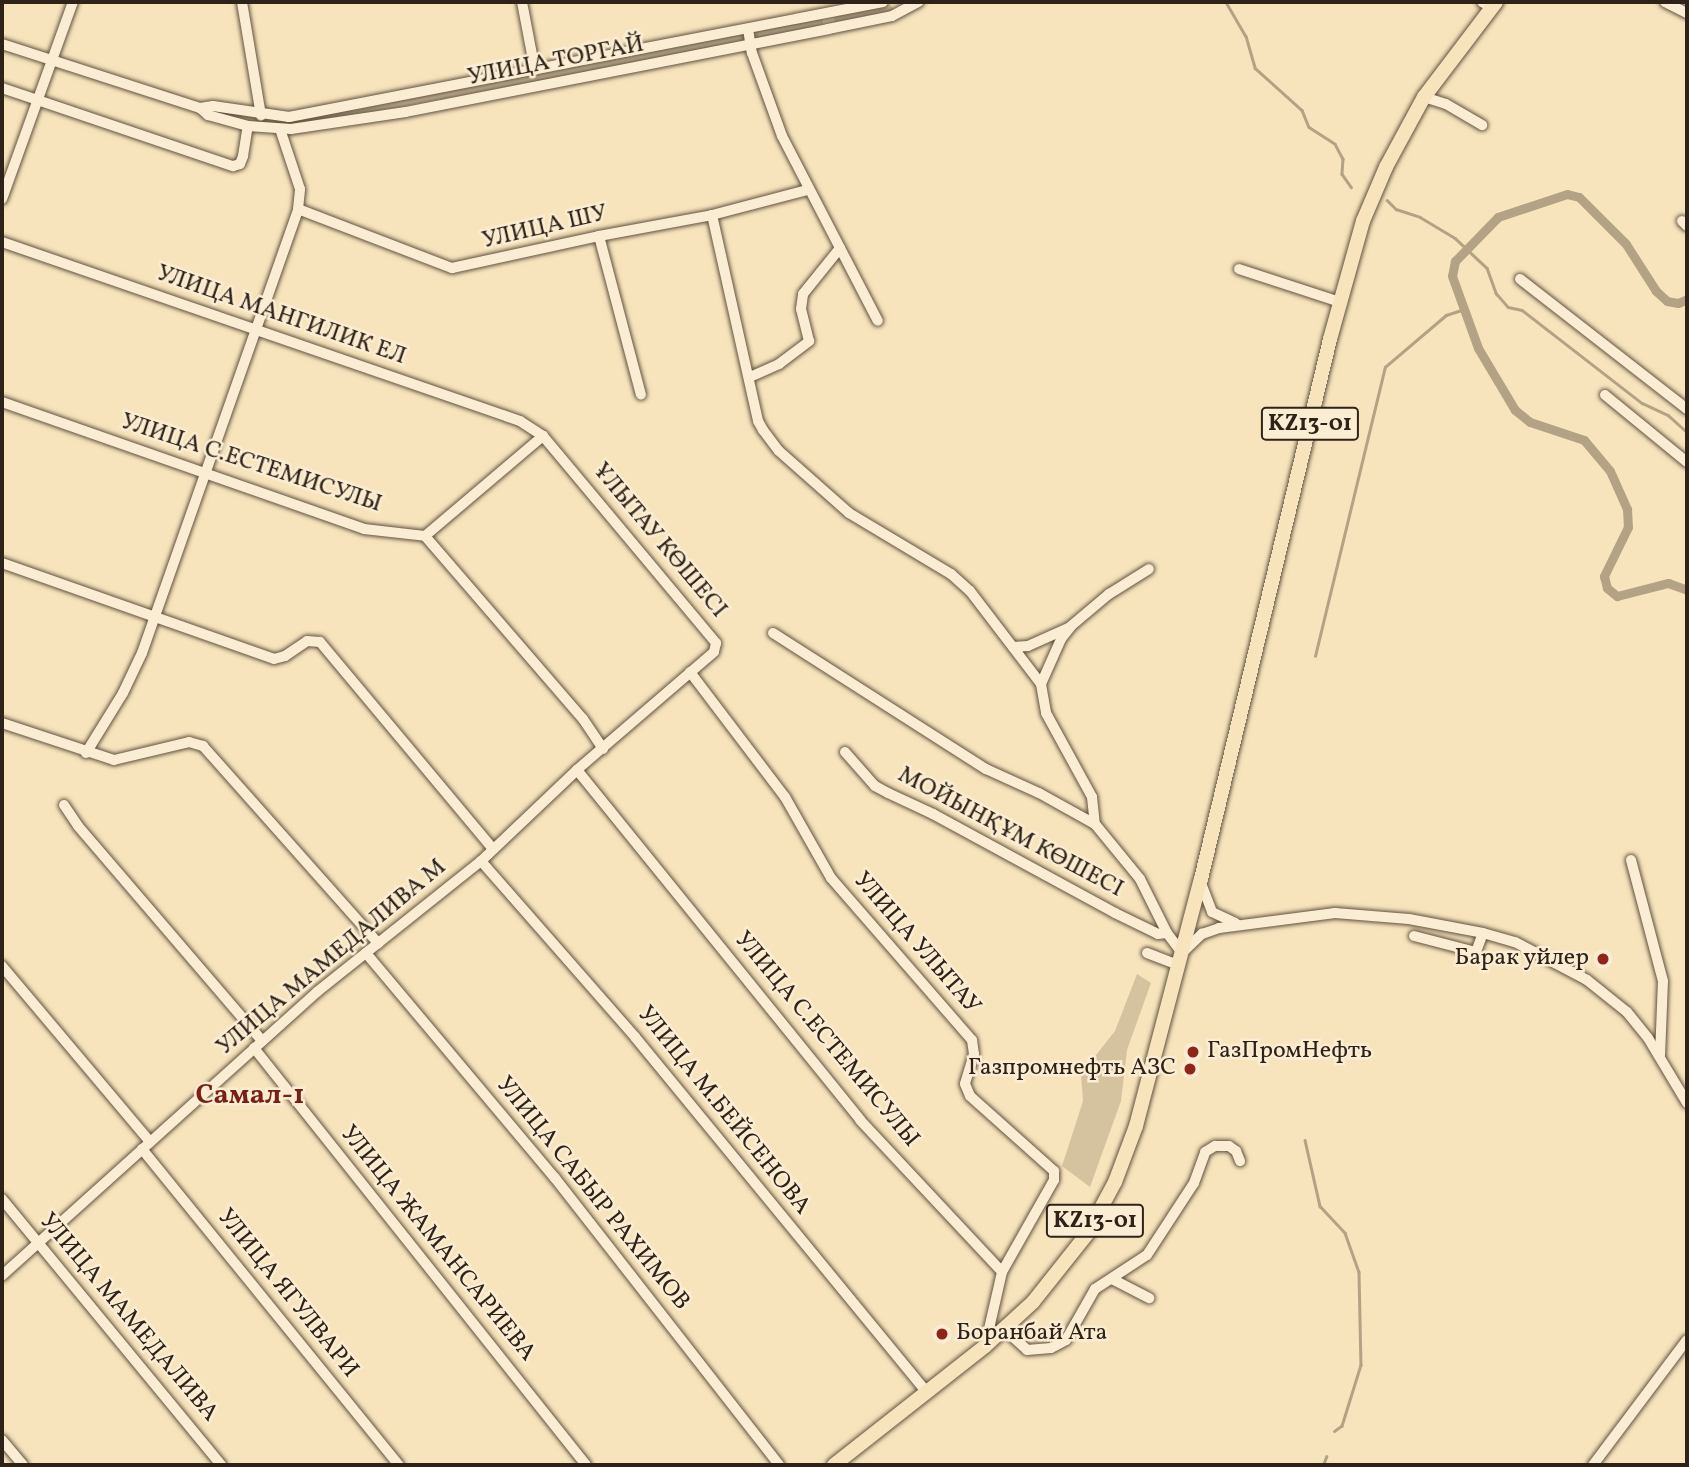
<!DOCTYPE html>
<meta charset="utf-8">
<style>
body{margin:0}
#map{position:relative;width:1689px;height:1467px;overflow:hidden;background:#f7e4bc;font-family:Vollkorn,serif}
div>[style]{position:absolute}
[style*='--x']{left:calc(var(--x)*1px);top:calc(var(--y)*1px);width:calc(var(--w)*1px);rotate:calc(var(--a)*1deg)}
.green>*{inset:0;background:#d5c3a0}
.stream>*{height:2.5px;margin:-1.25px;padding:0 1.25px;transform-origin:1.25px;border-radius:1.25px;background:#b3a284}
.canal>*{height:9px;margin:-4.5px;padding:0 4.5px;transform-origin:4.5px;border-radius:4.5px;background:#b3a284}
.roads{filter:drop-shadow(0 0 2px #615241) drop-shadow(0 0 2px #615241)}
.minor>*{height:10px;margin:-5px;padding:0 5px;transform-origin:5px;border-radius:5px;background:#faedd3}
.highway>*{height:14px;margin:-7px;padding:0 7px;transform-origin:7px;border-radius:7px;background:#f7e4bc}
.dots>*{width:19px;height:19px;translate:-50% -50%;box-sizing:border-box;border:4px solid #faedd3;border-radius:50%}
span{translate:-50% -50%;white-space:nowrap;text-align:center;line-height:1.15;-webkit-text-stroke:5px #faedd3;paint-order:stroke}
.shield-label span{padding:2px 5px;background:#faedd3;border:2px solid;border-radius:5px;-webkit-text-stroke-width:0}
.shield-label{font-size:23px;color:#2f2218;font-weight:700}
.street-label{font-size:24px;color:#2f2218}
.poi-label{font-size:24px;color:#2f2218}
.right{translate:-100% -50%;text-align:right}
.left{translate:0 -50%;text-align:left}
.quarter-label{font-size:28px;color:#7a1f14;font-weight:700}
.frame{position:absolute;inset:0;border:4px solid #2f2218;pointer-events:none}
</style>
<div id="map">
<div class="green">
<div style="clip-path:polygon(890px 5px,894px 10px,890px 11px,835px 22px,834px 17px)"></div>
<div style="clip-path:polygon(823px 18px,823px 24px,757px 40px,756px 32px)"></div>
<div style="clip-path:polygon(743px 34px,745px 42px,302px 125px,277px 125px,216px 111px,278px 122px,301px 120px)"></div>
<div style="clip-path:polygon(1137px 974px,1151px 983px,1127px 1050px,1121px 1101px,1090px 1187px,1062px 1166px,1083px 1101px,1081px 1074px,1115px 1031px)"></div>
</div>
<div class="stream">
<div style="--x:1226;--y:2;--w:39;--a:60"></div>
<div style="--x:1246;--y:36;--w:33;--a:74"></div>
<div style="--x:1255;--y:68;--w:63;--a:41.8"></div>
<div style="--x:1302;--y:110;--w:18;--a:68"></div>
<div style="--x:1309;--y:127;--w:31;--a:33"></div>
<div style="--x:1335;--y:144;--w:17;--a:62"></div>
<div style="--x:1343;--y:159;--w:15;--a:94"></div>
<div style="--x:1342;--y:174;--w:16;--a:55"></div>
<div style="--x:1387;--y:200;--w:13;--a:45"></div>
<div style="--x:1396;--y:209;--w:25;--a:18"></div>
<div style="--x:1420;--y:217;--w:41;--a:31"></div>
<div style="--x:1455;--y:238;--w:44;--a:43.2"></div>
<div style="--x:1487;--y:268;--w:27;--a:70"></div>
<div style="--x:1496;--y:293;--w:18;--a:49"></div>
<div style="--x:1508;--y:307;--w:14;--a:12"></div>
<div style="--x:1522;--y:310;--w:152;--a:37.8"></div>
<div style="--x:1642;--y:403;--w:29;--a:25"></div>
<div style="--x:1668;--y:415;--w:25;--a:42"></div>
<div style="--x:1315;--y:656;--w:297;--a:-76.4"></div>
<div style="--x:1385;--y:367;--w:80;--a:-40.4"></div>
<div style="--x:1446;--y:315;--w:19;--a:-18"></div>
<div style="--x:1305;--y:1140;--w:68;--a:77.2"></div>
<div style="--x:1320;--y:1206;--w:37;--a:47"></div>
<div style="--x:1345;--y:1233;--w:41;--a:70.3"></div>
<div style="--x:1359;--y:1272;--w:93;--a:88.8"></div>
<div style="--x:1361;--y:1365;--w:64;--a:107.3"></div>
<div style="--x:1342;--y:1426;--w:9;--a:144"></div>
<div style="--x:1323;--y:1465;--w:9;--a:-69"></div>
</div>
<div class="canal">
<div style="--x:1687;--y:299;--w:10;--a:156"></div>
<div style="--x:1678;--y:303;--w:11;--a:-170"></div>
<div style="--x:1667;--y:301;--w:15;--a:-138"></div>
<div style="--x:1656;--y:291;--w:56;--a:-122.6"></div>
<div style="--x:1626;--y:244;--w:66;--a:-135"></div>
<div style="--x:1579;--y:197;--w:12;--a:-166"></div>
<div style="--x:1567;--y:194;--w:73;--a:161.6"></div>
<div style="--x:1498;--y:217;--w:62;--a:134.3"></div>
<div style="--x:1455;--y:261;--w:15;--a:101"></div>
<div style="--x:1452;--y:276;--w:77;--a:70.1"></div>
<div style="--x:1478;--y:348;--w:72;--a:59.2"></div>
<div style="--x:1515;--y:410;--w:19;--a:39"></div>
<div style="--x:1530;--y:422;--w:57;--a:18.4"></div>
<div style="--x:1584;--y:440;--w:40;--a:50"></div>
<div style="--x:1610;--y:471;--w:42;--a:65.9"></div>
<div style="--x:1627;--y:509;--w:18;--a:87"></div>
<div style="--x:1628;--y:527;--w:55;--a:116.1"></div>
<div style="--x:1604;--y:576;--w:12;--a:76"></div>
<div style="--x:1607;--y:588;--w:13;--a:39"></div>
<div style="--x:1617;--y:596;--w:53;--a:-14.3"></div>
<div style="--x:1668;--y:583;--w:20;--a:20"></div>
</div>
<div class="roads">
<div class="minor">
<div style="--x:242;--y:2;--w:115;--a:80.5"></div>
<div style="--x:522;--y:2;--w:69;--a:79.2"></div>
<div style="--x:1482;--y:2;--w:11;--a:27"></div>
<div style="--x:1665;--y:2;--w:25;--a:27"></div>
<div style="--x:748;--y:29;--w:24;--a:81"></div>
<div style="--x:752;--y:53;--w:88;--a:70.1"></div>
<div style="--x:782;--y:136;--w:208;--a:62.6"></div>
<div style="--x:2;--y:44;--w:208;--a:17.9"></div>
<div style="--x:200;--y:108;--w:11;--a:41"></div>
<div style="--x:208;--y:115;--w:41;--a:15.4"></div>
<div style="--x:248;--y:126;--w:43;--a:4"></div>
<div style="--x:291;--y:129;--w:116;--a:-8.4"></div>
<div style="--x:406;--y:112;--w:430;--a:-11.1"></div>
<div style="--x:828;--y:29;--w:65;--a:-11.5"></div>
<div style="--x:892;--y:16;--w:30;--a:-28"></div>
<div style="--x:2;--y:88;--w:244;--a:18.7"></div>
<div style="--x:233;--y:166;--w:7;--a:-16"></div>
<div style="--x:240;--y:164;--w:9;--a:-69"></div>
<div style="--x:243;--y:156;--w:30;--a:-81"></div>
<div style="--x:1424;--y:97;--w:23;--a:18"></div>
<div style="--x:1446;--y:104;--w:42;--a:30.3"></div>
<div style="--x:200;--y:108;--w:13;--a:-9"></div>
<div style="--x:213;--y:106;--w:77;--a:8.2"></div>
<div style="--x:289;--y:117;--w:605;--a:-10.96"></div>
<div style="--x:2;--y:199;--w:209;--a:-70.2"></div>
<div style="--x:298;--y:209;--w:165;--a:21"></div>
<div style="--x:452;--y:268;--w:150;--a:-12.3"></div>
<div style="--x:599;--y:236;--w:115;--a:-10.5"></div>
<div style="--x:712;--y:215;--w:98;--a:-14.7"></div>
<div style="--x:712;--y:215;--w:211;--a:77.4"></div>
<div style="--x:758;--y:421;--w:10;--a:61"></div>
<div style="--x:763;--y:430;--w:26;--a:53"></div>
<div style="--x:779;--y:451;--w:94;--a:41.5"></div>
<div style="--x:849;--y:513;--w:119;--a:30.9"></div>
<div style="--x:951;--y:574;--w:25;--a:42"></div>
<div style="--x:970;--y:591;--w:117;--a:52.6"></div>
<div style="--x:1041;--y:684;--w:29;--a:80"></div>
<div style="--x:1046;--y:713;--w:96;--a:61.3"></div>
<div style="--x:1092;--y:797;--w:27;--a:84"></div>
<div style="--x:1682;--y:221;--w:7;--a:45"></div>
<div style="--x:599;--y:236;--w:164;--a:75.2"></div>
<div style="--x:2;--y:242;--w:548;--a:19.06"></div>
<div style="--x:520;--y:421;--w:27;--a:33"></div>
<div style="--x:543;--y:436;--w:270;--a:50.1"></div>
<div style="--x:716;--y:643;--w:9;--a:103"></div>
<div style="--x:714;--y:652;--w:181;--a:139.3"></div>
<div style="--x:577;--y:770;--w:132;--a:136.5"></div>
<div style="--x:481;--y:861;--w:210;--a:141.4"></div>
<div style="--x:317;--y:992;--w:424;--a:138"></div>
<div style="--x:1239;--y:269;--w:106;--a:18.1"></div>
<div style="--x:1520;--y:279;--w:212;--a:37.9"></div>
<div style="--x:750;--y:377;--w:32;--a:-24"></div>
<div style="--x:779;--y:364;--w:38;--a:-37"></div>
<div style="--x:809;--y:341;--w:33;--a:-104"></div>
<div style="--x:801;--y:309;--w:15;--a:-82"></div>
<div style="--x:803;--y:294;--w:59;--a:-51.2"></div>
<div style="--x:1605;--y:395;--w:106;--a:39.3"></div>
<div style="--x:2;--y:402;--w:384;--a:19.3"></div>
<div style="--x:364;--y:529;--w:61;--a:6.5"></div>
<div style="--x:425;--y:536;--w:242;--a:49.2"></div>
<div style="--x:583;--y:719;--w:36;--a:56"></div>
<div style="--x:425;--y:536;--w:155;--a:-40.3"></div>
<div style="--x:2;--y:563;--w:288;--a:19.4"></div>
<div style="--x:274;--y:659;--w:11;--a:-15"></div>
<div style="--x:285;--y:656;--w:27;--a:-34"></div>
<div style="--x:307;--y:641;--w:13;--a:4"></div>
<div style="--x:320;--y:642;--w:270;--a:50.1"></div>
<div style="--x:773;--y:633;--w:253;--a:32.6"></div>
<div style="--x:986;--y:769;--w:58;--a:24.4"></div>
<div style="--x:1039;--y:793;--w:64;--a:29"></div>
<div style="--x:1095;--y:824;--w:71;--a:50.7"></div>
<div style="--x:1140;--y:879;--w:60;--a:63.4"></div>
<div style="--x:1167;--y:933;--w:25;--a:53"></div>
<div style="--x:1182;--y:953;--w:28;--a:-44"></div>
<div style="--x:1202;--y:934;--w:18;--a:-19"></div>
<div style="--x:1219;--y:928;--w:117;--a:-7.4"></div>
<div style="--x:1335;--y:913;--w:74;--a:4.6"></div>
<div style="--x:1409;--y:919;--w:75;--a:10.7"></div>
<div style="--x:1483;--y:933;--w:33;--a:16"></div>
<div style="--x:1515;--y:942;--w:81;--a:27.8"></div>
<div style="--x:1587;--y:980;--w:51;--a:38.7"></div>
<div style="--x:1627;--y:1012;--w:33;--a:51"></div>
<div style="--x:1648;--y:1038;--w:76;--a:59"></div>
<div style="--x:1013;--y:647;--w:15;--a:-4"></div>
<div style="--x:1028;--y:646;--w:44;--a:-24.2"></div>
<div style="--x:690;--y:672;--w:157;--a:52.8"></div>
<div style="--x:785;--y:797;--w:93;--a:60.4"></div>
<div style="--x:831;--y:878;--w:215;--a:49"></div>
<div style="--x:972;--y:1040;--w:14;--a:82"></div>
<div style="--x:974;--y:1054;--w:31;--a:107"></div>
<div style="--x:965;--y:1084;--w:13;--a:67"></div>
<div style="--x:970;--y:1096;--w:113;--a:41.8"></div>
<div style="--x:1054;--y:1171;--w:9;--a:90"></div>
<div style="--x:1054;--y:1180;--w:106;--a:119.5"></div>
<div style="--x:1002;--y:1272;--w:76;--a:102.9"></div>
<div style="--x:1041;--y:684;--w:49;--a:-66"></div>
<div style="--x:1061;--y:639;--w:16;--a:-52"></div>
<div style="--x:1071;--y:626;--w:50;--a:-40.1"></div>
<div style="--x:1109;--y:594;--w:47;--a:-32"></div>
<div style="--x:2;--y:723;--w:118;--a:18.3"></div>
<div style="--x:114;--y:760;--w:77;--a:-13.5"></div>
<div style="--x:189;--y:742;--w:15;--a:16"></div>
<div style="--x:203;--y:746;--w:264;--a:48.4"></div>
<div style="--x:845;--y:752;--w:45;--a:48.6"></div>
<div style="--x:875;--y:786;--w:15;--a:28"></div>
<div style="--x:888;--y:793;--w:50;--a:25"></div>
<div style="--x:933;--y:814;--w:207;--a:28.5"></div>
<div style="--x:1115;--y:913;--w:48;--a:26"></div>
<div style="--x:1158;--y:934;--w:9;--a:-6"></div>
<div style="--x:86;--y:753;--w:70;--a:-58.3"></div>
<div style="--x:123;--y:693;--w:44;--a:-64.6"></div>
<div style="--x:142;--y:653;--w:471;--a:-70.6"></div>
<div style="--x:298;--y:209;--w:20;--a:-84"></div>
<div style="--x:300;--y:189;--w:63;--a:-108.4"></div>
<div style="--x:577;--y:770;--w:450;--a:51"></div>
<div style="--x:860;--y:1120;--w:208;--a:46.9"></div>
<div style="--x:64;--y:805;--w:25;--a:56"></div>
<div style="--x:78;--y:826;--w:283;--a:49.4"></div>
<div style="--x:1631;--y:860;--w:125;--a:75.2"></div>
<div style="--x:1663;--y:981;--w:74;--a:92.3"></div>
<div style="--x:481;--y:861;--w:234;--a:48.8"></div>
<div style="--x:635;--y:1037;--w:460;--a:50.6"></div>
<div style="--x:1201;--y:883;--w:31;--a:69"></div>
<div style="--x:1212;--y:912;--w:26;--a:25"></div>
<div style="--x:1414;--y:936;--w:64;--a:14.5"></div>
<div style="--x:1476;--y:952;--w:20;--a:-70"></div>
<div style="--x:366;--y:953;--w:294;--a:50"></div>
<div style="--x:555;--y:1178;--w:364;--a:52"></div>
<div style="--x:1147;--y:953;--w:33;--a:21"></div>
<div style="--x:2;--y:966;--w:230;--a:49.9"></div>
<div style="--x:254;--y:1048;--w:533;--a:51.47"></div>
<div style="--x:142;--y:1149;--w:407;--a:50.9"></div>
<div style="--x:2;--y:1199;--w:345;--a:50.5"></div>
<div style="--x:1112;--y:1279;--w:42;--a:27.2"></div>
<div style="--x:1004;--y:1329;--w:31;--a:42"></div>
<div style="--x:1027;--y:1350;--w:24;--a:-5"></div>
<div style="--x:1051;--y:1348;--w:17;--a:-28"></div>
<div style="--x:1066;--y:1340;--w:59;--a:-60.4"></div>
<div style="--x:1095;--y:1289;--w:62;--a:-33.2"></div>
<div style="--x:1147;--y:1255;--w:86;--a:-56.9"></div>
<div style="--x:1194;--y:1183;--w:33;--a:-70"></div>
<div style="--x:1205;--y:1152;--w:12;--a:-31"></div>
<div style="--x:1215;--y:1146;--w:14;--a:0"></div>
<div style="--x:1229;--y:1146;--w:9;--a:36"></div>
<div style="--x:1236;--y:1151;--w:11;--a:68"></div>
<div style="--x:2;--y:1440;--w:33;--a:50"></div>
<div style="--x:1593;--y:1465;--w:156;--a:-53.1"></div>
</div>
<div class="highway">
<div style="--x:834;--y:1465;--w:192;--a:-38.2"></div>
<div style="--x:985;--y:1346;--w:65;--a:-42.5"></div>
<div style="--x:1033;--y:1302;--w:87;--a:-51.5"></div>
<div style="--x:1087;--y:1234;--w:59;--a:-61.7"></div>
<div style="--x:1115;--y:1182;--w:60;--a:-69.4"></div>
<div style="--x:1136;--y:1126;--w:255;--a:-75.3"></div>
<div style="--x:1201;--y:879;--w:555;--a:-76.56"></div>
<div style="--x:1330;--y:339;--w:123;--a:-74.4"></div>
<div style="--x:1363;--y:221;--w:59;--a:-66.9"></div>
<div style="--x:1386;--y:167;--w:80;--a:-61.5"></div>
<div style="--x:1424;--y:97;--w:119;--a:-52.8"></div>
</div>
</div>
<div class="dots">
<div style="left:1603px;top:959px;background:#8f2418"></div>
<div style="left:1193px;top:1052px;background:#8f2418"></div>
<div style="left:1190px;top:1069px;background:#8f2418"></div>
<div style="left:942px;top:1334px;background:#8f2418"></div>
</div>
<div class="shield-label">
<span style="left:1310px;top:424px">KZ13-01</span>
<span style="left:1095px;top:1221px">KZ13-01</span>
</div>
<div class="street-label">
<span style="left:556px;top:62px;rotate:-11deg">УЛИЦА ТОРГАЙ</span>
<span style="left:545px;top:228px;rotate:-13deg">УЛИЦА ШУ</span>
<span style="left:281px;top:316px;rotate:19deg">УЛИЦА МАНГИЛИК ЕЛ</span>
<span style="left:251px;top:464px;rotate:18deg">УЛИЦА С.ЕСТЕМИСУЛЫ</span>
<span style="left:659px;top:541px;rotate:50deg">ҰЛЫТАУ КӨШЕСІ</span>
<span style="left:1010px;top:833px;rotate:28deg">МОЙЫНҚҰМ КӨШЕСІ</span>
<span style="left:916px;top:944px;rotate:49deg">УЛИЦА УЛЫТАУ</span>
<span style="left:332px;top:958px;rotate:-40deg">УЛИЦА МАМЕДАЛИВА М</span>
<span style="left:826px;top:1040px;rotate:50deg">УЛИЦА С.ЕСТЕМИСУЛЫ</span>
<span style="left:723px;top:1111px;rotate:51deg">УЛИЦА М.БЕЙСЕНОВА</span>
<span style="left:592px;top:1194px;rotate:51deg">УЛИЦА САБЫР РАХИМОВ</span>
<span style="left:437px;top:1244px;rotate:51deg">УЛИЦА ЖАМАНСАРИЕВА</span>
<span style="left:287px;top:1294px;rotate:51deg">УЛИЦА ЯГУЛВАРИ</span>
<span style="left:128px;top:1318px;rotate:50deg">УЛИЦА МАМЕДАЛИВА</span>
</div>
<div class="poi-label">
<span class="right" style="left:1589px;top:959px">Барак уйлер</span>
<span class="left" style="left:1207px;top:1052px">ГазПромНефть</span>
<span class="right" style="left:1176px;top:1069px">Газпромнефть АЗС</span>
<span class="left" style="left:956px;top:1334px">Боранбай Ата</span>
</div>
<div class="quarter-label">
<span style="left:250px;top:1096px">Самал-1</span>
</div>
<div class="frame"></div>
</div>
